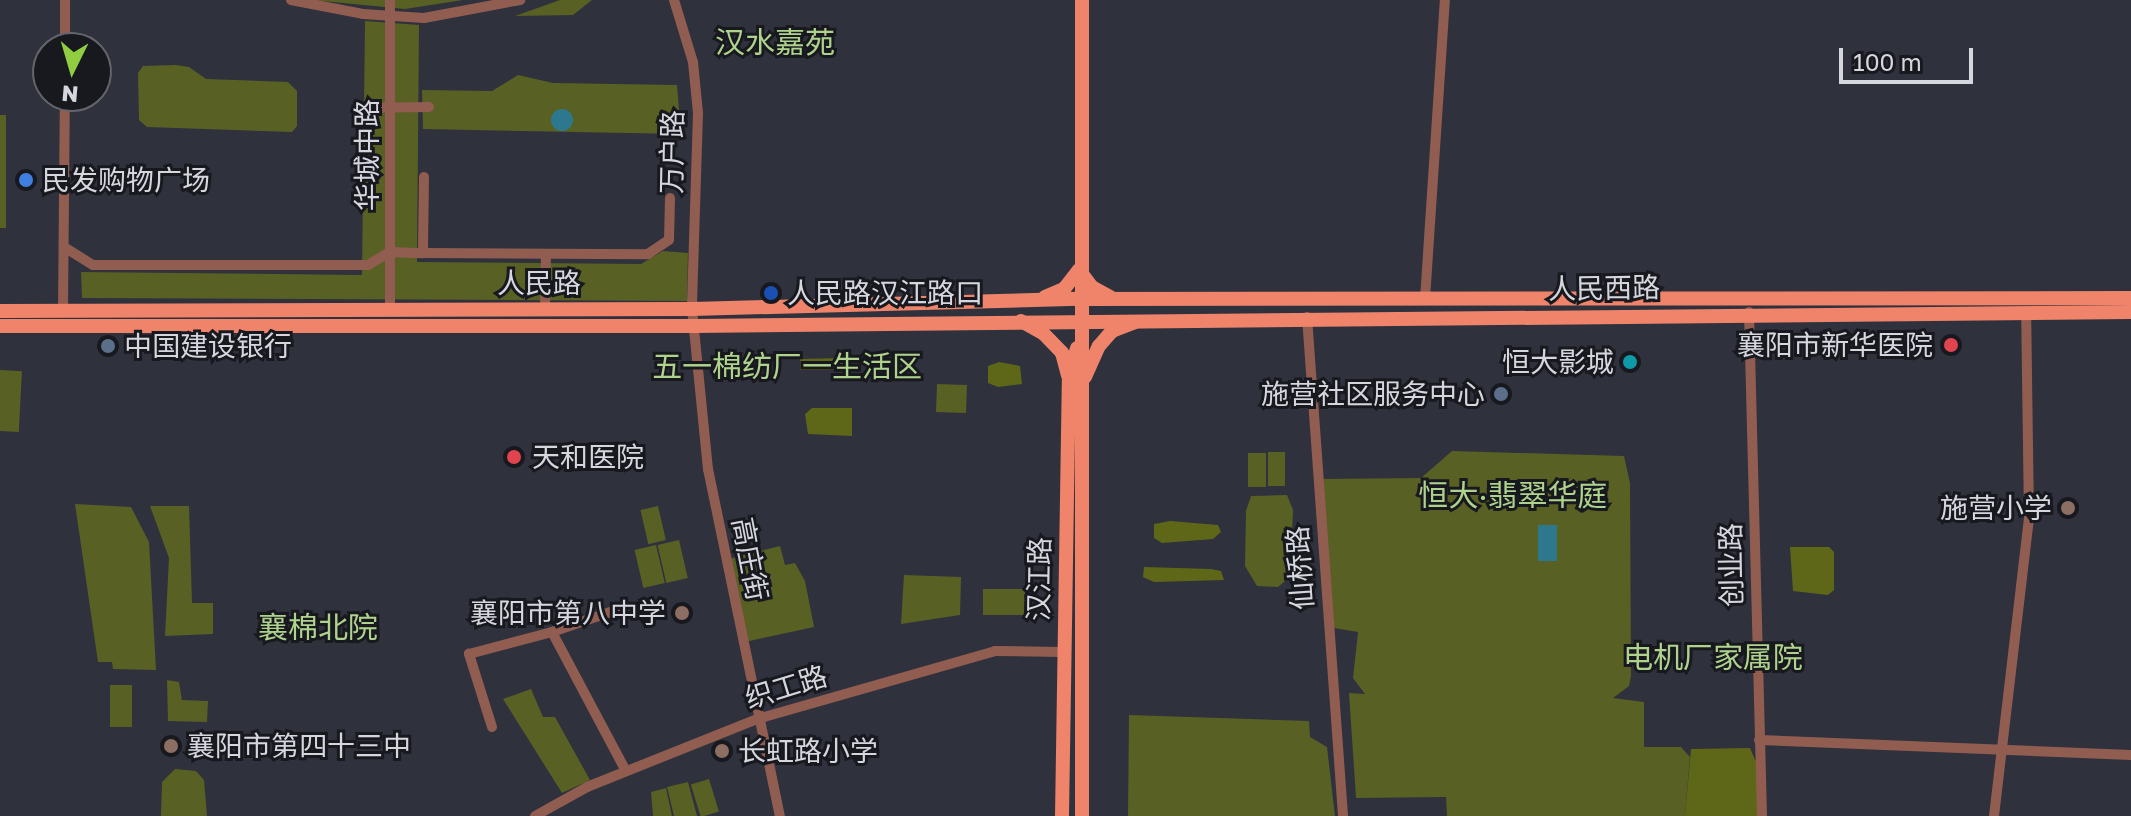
<!DOCTYPE html>
<meta charset="utf-8">
<style>
body{margin:0}
#map{position:relative;width:2131px;height:816px;overflow:hidden;background:#2f313d;font-family:"Golos Text","Noto Sans SC",sans-serif}
div>[style]{position:absolute}
[style*='--x']{left:calc(var(--x)*1px);top:calc(var(--y)*1px);width:calc(var(--w)*1px);rotate:calc(var(--a)*1deg)}
.green>*{inset:0;background:#586024;transform-origin:0 0}
.forest>*{inset:0;background:#5e6718}
.water>*{inset:0;background:#2e788f;transform-origin:0 0}
.round{border-radius:50%}
.minor>*{height:10px;margin:-5px;padding:0 5px;transform-origin:5px;border-radius:5px;background:#915d51}
.major>*{height:14px;margin:-7px;padding:0 7px;transform-origin:7px;border-radius:7px;background:#ef846b}
.dots>*{width:22px;height:22px;translate:-50% -50%;box-sizing:border-box;border:4px solid #18191f;border-radius:50%}
span{translate:-50% -50%;white-space:nowrap;text-align:center;line-height:1.15;-webkit-text-stroke:6px #18191f;paint-order:stroke}
.street-label{font-size:28px;color:#d5d6de}
.poi-label{font-size:28px;color:#d5d6de}
.left{translate:0 -50%;text-align:left}
.right{translate:-100% -50%;text-align:right}
.neighbourhood-label{font-size:30px;color:#afd28d}
.north{position:absolute;left:32px;top:32px;width:80px;height:80px;box-sizing:border-box;background:#18191f;border:2px solid #64656b;border-radius:50%;rotate:185deg;font-size:22px;font-weight:700;line-height:32px;text-align:center;color:#d5d6de}
.north::after{content:'';display:block;margin:auto;width:28px;height:36px;background:#90cd41;clip-path:polygon(50% 0,100% 100%,50% 72%,0 100%)}
.scale{position:absolute;left:1839px;top:48px;width:134px;height:36px;box-sizing:border-box;border:4px solid #d5d6de;border-top:0;padding-left:10px;font-size:24px;line-height:28px;white-space:nowrap;color:#d5d6de;-webkit-text-stroke:6px #18191f;paint-order:stroke}
</style>
<div id="map">
<div class="green">
<div style="clip-path:polygon(312px 0,463px 0,405px 9px)"></div>
<div style="clip-path:polygon(560px 0,592px 0,573px 15px,515px 16px)"></div>
<div style="clip-path:polygon(365px 21px,419px 25px,417px 262px,641px 264px,663px 251px,688px 253px,687px 301px,82px 298px,81px 272px,362px 275px)"></div>
<div style="clip-path:polygon(176px 65px,189px 67px,206px 79px,288px 82px,297px 91px,297px 126px,292px 132px,147px 127px,139px 120px,138px 73px,143px 66px)"></div>
<div style="clip-path:polygon(518px 75px,553px 83px,677px 85px,681px 134px,423px 129px,422px 90px,492px 91px)"></div>
<div style="left:0;top:115px;width:6px;height:113px"></div>
<div style="left:0;top:370px;width:22px;height:61px;rotate:3deg"></div>
<div style="left:937px;top:384px;width:30px;height:28px;rotate:2deg"></div>
<div style="clip-path:polygon(1452px 451px,1624px 456px,1630px 483px,1631px 676px,1629px 686px,1613px 698px,1644px 702px,1644px 747px,1681px 747px,1690px 757px,1685px 816px,1447px 816px,1446px 797px,1356px 798px,1349px 693px,1365px 694px,1353px 678px,1358px 632px,1334px 628px,1322px 479px,1421px 478px)"></div>
<div style="left:1268px;top:452px;width:17px;height:34px"></div>
<div style="left:1248px;top:453px;width:18px;height:34px"></div>
<div style="clip-path:polygon(1287px 495px,1293px 510px,1290px 577px,1278px 587px,1257px 586px,1245px 566px,1246px 511px,1251px 496px)"></div>
<div style="clip-path:polygon(75px 504px,131px 507px,149px 542px,156px 670px,113px 669px,112px 662px,98px 662px)"></div>
<div style="clip-path:polygon(150px 506px,189px 506px,192px 603px,213px 603px,213px 634px,165px 636px,169px 558px)"></div>
<div style="left:658px;top:506px;width:35px;height:18px;rotate:77deg"></div>
<div style="left:679px;top:540px;width:39px;height:22px;rotate:77deg"></div>
<div style="left:656px;top:545px;width:39px;height:22px;rotate:77deg"></div>
<div style="clip-path:polygon(780px 546px,785px 565px,795px 563px,805px 581px,814px 627px,745px 642px,729px 559px)"></div>
<div style="clip-path:polygon(904px 575px,961px 577px,960px 615px,901px 624px)"></div>
<div style="left:1029px;top:589px;width:26px;height:46px;rotate:90deg"></div>
<div style="clip-path:polygon(167px 680px,179px 682px,182px 700px,208px 701px,207px 722px,168px 721px)"></div>
<div style="left:110px;top:685px;width:22px;height:42px"></div>
<div style="clip-path:polygon(531px 689px,543px 717px,555px 717px,590px 780px,562px 793px,503px 699px)"></div>
<div style="clip-path:polygon(1129px 715px,1309px 721px,1310px 737px,1327px 747px,1335px 816px,1128px 816px)"></div>
<div style="clip-path:polygon(175px 769px,196px 771px,204px 780px,207px 816px,161px 816px,162px 782px)"></div>
<div style="left:709px;top:779px;width:34px;height:19px;rotate:73deg"></div>
<div style="clip-path:polygon(688px 782px,697px 816px,674px 816px,667px 787px)"></div>
<div style="clip-path:polygon(666px 788px,672px 816px,653px 816px,651px 792px)"></div>
</div>
<div class="forest">
<div style="clip-path:polygon(842px 358px,845px 367px,841px 370px,800px 370px,800px 359px)"></div>
<div style="clip-path:polygon(999px 362px,1020px 366px,1022px 384px,998px 387px,988px 383px,988px 366px)"></div>
<div style="clip-path:polygon(812px 408px,852px 408px,852px 436px,808px 434px,805px 414px)"></div>
<div style="clip-path:polygon(1170px 521px,1218px 525px,1221px 532px,1213px 539px,1162px 543px,1154px 538px,1154px 524px)"></div>
<div style="clip-path:polygon(1790px 547px,1829px 547px,1834px 552px,1834px 590px,1828px 595px,1793px 591px)"></div>
<div style="clip-path:polygon(1144px 567px,1211px 569px,1221px 571px,1224px 580px,1154px 582px,1143px 577px)"></div>
<div style="clip-path:polygon(1750px 748px,1756px 762px,1759px 816px,1685px 816px,1691px 749px)"></div>
</div>
<div class="water">
<div class="round" style="left:551px;top:109px;width:22px;height:22px"></div>
<div style="left:1538px;top:525px;width:19px;height:36px"></div>
</div>
<div class="minor">
<div style="--x:291;--y:0;--w:73;--a:11"></div>
<div style="--x:363;--y:14;--w:61;--a:3.8"></div>
<div style="--x:424;--y:18;--w:98;--a:-10.6"></div>
<div style="--x:674;--y:0;--w:65;--a:73"></div>
<div style="--x:693;--y:62;--w:51;--a:84.4"></div>
<div style="--x:698;--y:113;--w:196;--a:91.8"></div>
<div style="--x:692;--y:309;--w:161;--a:84.3"></div>
<div style="--x:708;--y:469;--w:354;--a:78.3"></div>
<div style="--x:65;--y:48;--w:48;--a:-90"></div>
<div style="--x:358;--y:108;--w:71;--a:-0.8"></div>
<div style="--x:424;--y:177;--w:76;--a:90.8"></div>
<div style="--x:423;--y:253;--w:225;--a:0.3"></div>
<div style="--x:648;--y:254;--w:25;--a:-34"></div>
<div style="--x:669;--y:240;--w:42;--a:-88.6"></div>
<div style="--x:64;--y:247;--w:34;--a:32"></div>
<div style="--x:93;--y:265;--w:275;--a:0"></div>
<div style="--x:368;--y:265;--w:26;--a:-31"></div>
<div style="--x:390;--y:252;--w:33;--a:2"></div>
<div style="--x:1425;--y:299;--w:300;--a:-86.2"></div>
<div style="--x:545;--y:309;--w:55;--a:-89"></div>
<div style="--x:390;--y:310;--w:310;--a:-90"></div>
<div style="--x:63;--y:311;--w:215;--a:-89.5"></div>
<div style="--x:1749;--y:312;--w:504;--a:88.52"></div>
<div style="--x:1307;--y:317;--w:500;--a:85.87"></div>
<div style="--x:552;--y:632;--w:77;--a:-18.9"></div>
<div style="--x:492;--y:727;--w:77;--a:-107.5"></div>
<div style="--x:469;--y:654;--w:86;--a:-14.8"></div>
<div style="--x:552;--y:632;--w:157;--a:62"></div>
<div style="--x:1759;--y:740;--w:372;--a:2.3"></div>
<div style="--x:535;--y:816;--w:60;--a:-29.1"></div>
<div style="--x:587;--y:787;--w:183;--a:-21.8"></div>
<div style="--x:757;--y:719;--w:248;--a:-15.9"></div>
<div style="--x:995;--y:651;--w:68;--a:0.8"></div>
<div style="--x:1994;--y:816;--w:300;--a:-83.3"></div>
<div style="--x:2029;--y:518;--w:206;--a:-90.8"></div>
</div>
<div class="major">
<div style="--x:1045;--y:297;--w:21;--a:-23"></div>
<div style="--x:1064;--y:289;--w:24;--a:-52"></div>
<div style="--x:1079;--y:270;--w:21;--a:53"></div>
<div style="--x:1092;--y:287;--w:21;--a:29"></div>
<div style="--x:0;--y:311;--w:692;--a:-0.17"></div>
<div style="--x:692;--y:309;--w:387;--a:-1.5"></div>
<div style="--x:1079;--y:299;--w:1052;--a:-0.05"></div>
<div style="--x:1021;--y:321;--w:25;--a:29"></div>
<div style="--x:1043;--y:333;--w:28;--a:46"></div>
<div style="--x:1062;--y:353;--w:23;--a:75"></div>
<div style="--x:0;--y:326;--w:694;--a:0"></div>
<div style="--x:694;--y:326;--w:1437;--a:-0.56"></div>
<div style="--x:1085;--y:377;--w:34;--a:-66"></div>
<div style="--x:1099;--y:346;--w:20;--a:-49"></div>
<div style="--x:1112;--y:331;--w:25;--a:-21"></div>
<div style="--x:1062;--y:816;--w:440;--a:-89.1"></div>
<div style="--x:1069;--y:376;--w:29;--a:-74"></div>
<div style="--x:1082;--y:816;--w:816;--a:-90"></div>
</div>
<div class="dots">
<div style="left:26px;top:180px;background:#3f7fe0"></div>
<div style="left:771px;top:293px;background:#1a4fb4"></div>
<div style="left:1951px;top:345px;background:#e0444e"></div>
<div style="left:108px;top:346px;background:#5c6f8a"></div>
<div style="left:1630px;top:362px;background:#0f9aa8"></div>
<div style="left:1501px;top:394px;background:#5c6f8a"></div>
<div style="left:514px;top:457px;background:#e0444e"></div>
<div style="left:2068px;top:508px;background:#8d6e63"></div>
<div style="left:682px;top:613px;background:#8d6e63"></div>
<div style="left:171px;top:746px;background:#8d6e63"></div>
<div style="left:722px;top:751px;background:#8d6e63"></div>
</div>
<div class="street-label">
<span style="left:672px;top:152px;rotate:-89deg">万户路</span>
<span style="left:367px;top:155px;rotate:-90deg">华城中路</span>
<span style="left:539px;top:283px">人民路</span>
<span style="left:1604px;top:288px;rotate:-1deg">人民西路</span>
<span style="left:750px;top:559px;rotate:79deg">高庄街</span>
<span style="left:1731px;top:565px;rotate:-91deg">创业路</span>
<span style="left:1300px;top:568px;rotate:-94deg">仙桥路</span>
<span style="left:1039px;top:579px;rotate:-89deg">汉江路</span>
<span style="left:786px;top:687px;rotate:-17deg">织工路</span>
</div>
<div class="poi-label">
<span class="left" style="left:42px;top:180px">民发购物广场</span>
<span class="left" style="left:787px;top:293px">人民路汉江路口</span>
<span class="right" style="left:1933px;top:345px">襄阳市新华医院</span>
<span class="left" style="left:124px;top:346px">中国建设银行</span>
<span class="right" style="left:1614px;top:362px">恒大影城</span>
<span class="right" style="left:1485px;top:394px">施营社区服务中心</span>
<span class="left" style="left:532px;top:457px">天和医院</span>
<span class="right" style="left:2052px;top:508px">施营小学</span>
<span class="right" style="left:666px;top:613px">襄阳市第八中学</span>
<span class="left" style="left:187px;top:746px">襄阳市第四十三中</span>
<span class="left" style="left:738px;top:751px">长虹路小学</span>
</div>
<div class="neighbourhood-label">
<span style="left:775px;top:42px">汉水嘉苑</span>
<span style="left:787px;top:366px">五一棉纺厂一生活区</span>
<span style="left:1513px;top:495px">恒大·翡翠华庭</span>
<span style="left:318px;top:627px">襄棉北院</span>
<span style="left:1713px;top:657px">电机厂家属院</span>
</div>
<div class="north">N</div>
<div class="scale">100 m</div>
</div>
